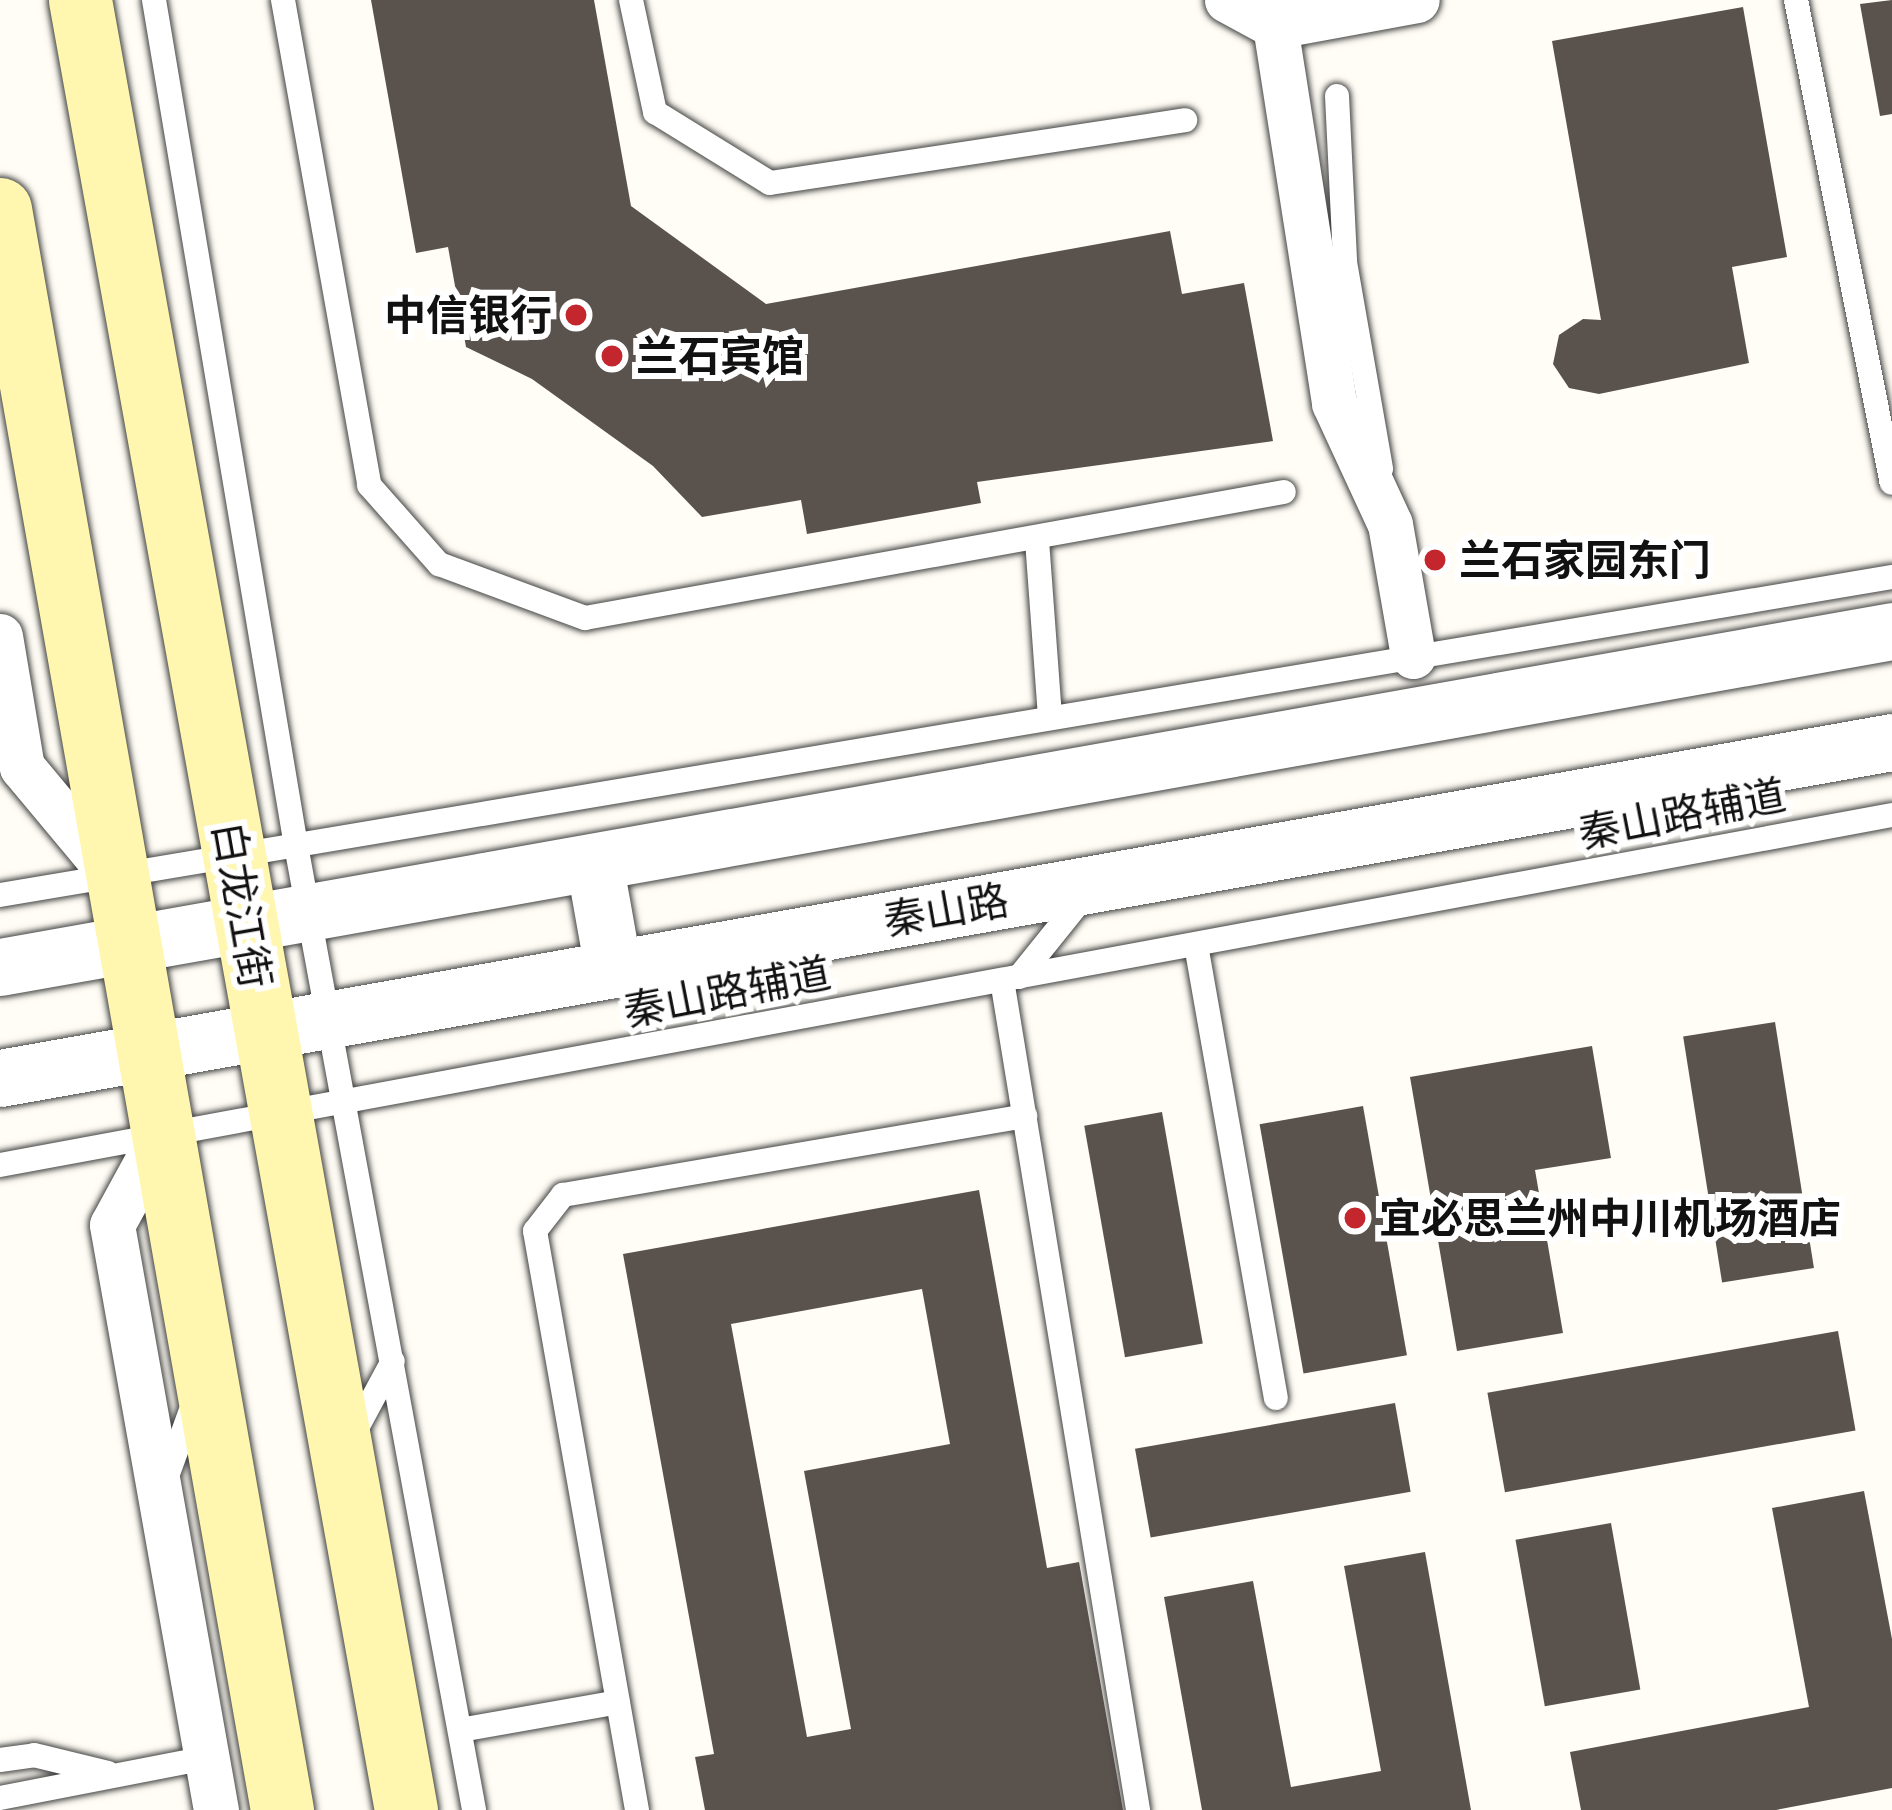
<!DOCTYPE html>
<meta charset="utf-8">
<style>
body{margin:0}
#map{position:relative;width:1892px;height:1810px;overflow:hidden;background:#fffdf5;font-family:Merriweather,"Noto Sans SC",serif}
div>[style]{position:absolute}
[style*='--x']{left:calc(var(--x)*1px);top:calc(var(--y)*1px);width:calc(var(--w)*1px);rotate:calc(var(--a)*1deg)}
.building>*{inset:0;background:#5a524d;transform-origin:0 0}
.roads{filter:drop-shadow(0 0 3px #444) drop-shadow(0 0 3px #444)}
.service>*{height:24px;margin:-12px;padding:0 12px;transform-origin:12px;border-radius:12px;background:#fff}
.minor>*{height:45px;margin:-22.5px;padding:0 22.5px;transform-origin:22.5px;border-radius:22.5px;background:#fff}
.tertiary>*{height:57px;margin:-28.5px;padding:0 28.5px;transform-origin:28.5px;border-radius:28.5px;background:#fff}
.secondary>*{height:63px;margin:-31.5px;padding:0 31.5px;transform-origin:31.5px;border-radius:31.5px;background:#fff6b0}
.dots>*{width:33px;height:33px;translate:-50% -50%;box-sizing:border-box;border:6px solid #fff;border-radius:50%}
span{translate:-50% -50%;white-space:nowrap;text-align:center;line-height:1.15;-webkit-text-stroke:12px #fff;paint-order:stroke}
.poi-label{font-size:42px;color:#111;font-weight:700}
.right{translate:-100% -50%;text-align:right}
.left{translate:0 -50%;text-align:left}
.street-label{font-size:42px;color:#111}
</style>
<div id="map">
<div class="building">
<div style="clip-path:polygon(371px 0,594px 0,631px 206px,766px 304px,1170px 231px,1182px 294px,1244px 283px,1273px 441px,977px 482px,981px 503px,807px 534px,801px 500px,702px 517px,653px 466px,532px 379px,466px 347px,448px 247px,416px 253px)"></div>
<div style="clip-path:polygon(1892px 0,1892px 114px,1880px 116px,1860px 4px)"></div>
<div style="clip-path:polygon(1743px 7px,1787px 257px,1732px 267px,1749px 363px,1599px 394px,1569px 388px,1553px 364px,1559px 335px,1583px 319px,1601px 320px,1552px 41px)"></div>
<div style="left:1775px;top:1022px;width:249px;height:93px;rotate:81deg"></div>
<div style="clip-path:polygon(1592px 1046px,1611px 1158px,1535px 1170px,1563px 1333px,1457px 1351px,1410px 1077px)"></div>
<div style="left:1363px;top:1106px;width:253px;height:105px;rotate:80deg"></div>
<div style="left:1162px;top:1112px;width:235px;height:79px;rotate:80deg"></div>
<div style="clip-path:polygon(evenodd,979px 1190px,1047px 1568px,1079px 1562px,1123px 1810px,705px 1810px,695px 1757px,714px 1754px,623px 1254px,979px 1190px,922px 1289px,950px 1444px,804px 1471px,851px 1729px,807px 1737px,731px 1324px,922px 1289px)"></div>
<div style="left:1838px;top:1331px;width:101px;height:356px;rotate:80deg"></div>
<div style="left:1395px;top:1403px;width:90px;height:264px;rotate:80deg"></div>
<div style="clip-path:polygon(1864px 1491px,1892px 1639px,1892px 1788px,1776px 1810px,1581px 1810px,1570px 1752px,1809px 1707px,1772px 1508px)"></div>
<div style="left:1611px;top:1523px;width:169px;height:97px;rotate:80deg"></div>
<div style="clip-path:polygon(1425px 1552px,1471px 1810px,1202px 1810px,1164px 1597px,1253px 1581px,1291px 1787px,1381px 1771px,1344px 1566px)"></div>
</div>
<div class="roads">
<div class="service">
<div style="--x:154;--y:0;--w:852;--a:80.47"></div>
<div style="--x:295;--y:840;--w:986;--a:79.54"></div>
<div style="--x:283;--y:0;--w:493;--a:79.9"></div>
<div style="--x:369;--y:485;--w:106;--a:48.5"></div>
<div style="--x:439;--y:564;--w:156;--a:20.3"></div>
<div style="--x:585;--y:618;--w:710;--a:-10.22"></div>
<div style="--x:631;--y:0;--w:115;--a:77.9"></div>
<div style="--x:655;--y:112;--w:135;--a:31.7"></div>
<div style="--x:770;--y:183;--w:420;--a:-8.6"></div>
<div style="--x:1796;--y:0;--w:492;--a:78.8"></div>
<div style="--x:1337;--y:96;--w:166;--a:87.2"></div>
<div style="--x:1345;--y:262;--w:210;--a:80.1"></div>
<div style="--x:1037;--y:540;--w:176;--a:85.8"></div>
<div style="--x:0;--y:895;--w:1919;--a:-9.54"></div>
<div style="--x:1196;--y:945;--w:460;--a:80"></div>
<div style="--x:1019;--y:977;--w:105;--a:-51.2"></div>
<div style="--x:1002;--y:980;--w:841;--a:80.69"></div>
<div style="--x:0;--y:1165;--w:1924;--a:-10.48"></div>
<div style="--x:352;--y:1437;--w:86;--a:-61.7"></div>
<div style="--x:165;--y:1482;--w:85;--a:-70.1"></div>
<div style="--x:460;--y:1730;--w:160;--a:-10"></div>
<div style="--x:0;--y:1760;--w:34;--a:-8"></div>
<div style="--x:34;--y:1755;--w:76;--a:13.7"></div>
<div style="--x:0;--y:1798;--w:210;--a:-11"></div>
<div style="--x:637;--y:1810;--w:588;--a:-99.99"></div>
<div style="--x:535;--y:1231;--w:46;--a:-52.1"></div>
<div style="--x:563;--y:1195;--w:469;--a:-9.7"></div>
</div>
<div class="minor">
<div style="--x:1227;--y:0;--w:55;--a:28.4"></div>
<div style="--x:1275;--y:26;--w:144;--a:-10.4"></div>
<div style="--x:1271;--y:0;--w:408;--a:81.1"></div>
<div style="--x:1334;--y:403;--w:133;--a:65.2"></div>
<div style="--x:1390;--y:524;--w:134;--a:80.1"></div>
<div style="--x:0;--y:636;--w:133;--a:80.5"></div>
<div style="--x:22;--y:767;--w:141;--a:50.2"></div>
<div style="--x:160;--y:1137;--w:100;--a:118.6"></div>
<div style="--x:112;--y:1225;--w:594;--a:79.92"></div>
</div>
<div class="tertiary">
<div style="--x:594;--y:862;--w:109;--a:79.9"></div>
<div style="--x:0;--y:967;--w:1922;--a:-10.07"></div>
<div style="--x:0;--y:1078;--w:1922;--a:-10.07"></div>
</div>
<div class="secondary">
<div style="--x:80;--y:0;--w:1839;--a:79.79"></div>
<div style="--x:0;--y:209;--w:1626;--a:80.01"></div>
</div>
</div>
<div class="dots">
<div style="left:576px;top:315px;background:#c4262e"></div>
<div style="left:612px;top:356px;background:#c4262e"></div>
<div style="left:1435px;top:560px;background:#c4262e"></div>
<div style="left:1355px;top:1218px;background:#c4262e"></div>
</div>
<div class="poi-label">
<span class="right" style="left:552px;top:315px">中信银行</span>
<span class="left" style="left:636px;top:356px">兰石宾馆</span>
<span class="left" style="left:1459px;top:560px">兰石家园东门</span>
<span class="left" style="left:1379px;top:1218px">宜必思兰州中川机场酒店</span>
</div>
<div class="street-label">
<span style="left:1682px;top:814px;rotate:-11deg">秦山路辅道</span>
<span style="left:242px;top:905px;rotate:80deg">白龙江街</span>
<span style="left:946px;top:910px;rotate:-10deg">秦山路</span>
<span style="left:727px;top:992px;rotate:-11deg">秦山路辅道</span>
</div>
</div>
